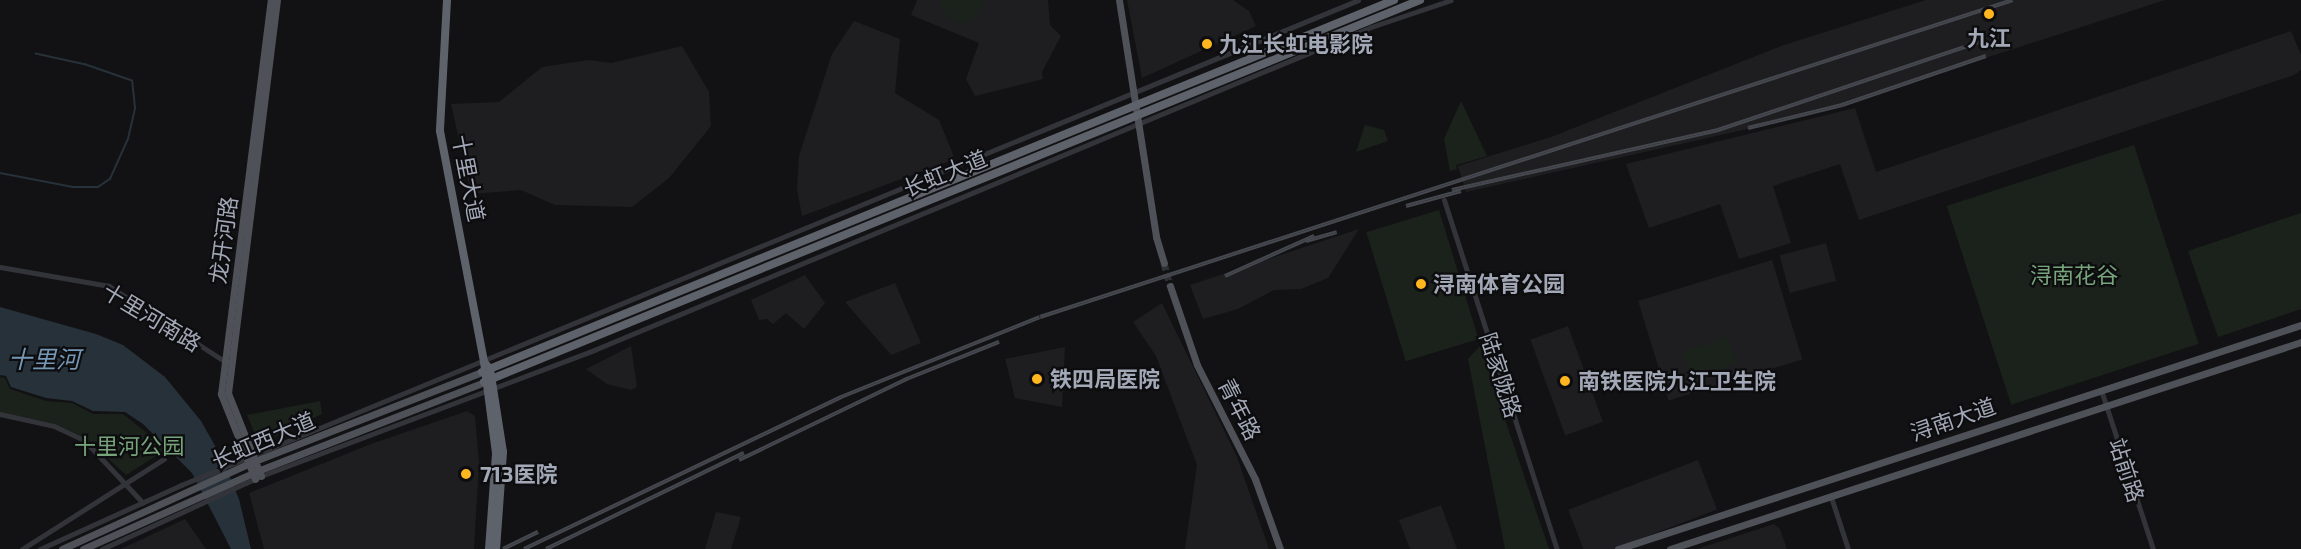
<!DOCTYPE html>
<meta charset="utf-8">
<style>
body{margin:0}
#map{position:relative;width:2301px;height:549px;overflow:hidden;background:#121214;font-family:"Exo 2","Noto Sans SC",sans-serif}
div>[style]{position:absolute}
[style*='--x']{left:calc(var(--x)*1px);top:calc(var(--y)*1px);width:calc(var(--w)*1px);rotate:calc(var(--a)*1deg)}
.built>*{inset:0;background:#1e1e21;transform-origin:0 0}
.green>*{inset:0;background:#1a221b;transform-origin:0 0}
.water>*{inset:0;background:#273139}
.stream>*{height:1.5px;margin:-0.75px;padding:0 0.75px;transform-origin:0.75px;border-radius:0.75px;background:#273139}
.major-tunnel>*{height:7px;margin-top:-3.5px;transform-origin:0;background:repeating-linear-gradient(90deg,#2f3034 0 7px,transparent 0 10.5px)}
.minor>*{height:5px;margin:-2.5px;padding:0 2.5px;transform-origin:2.5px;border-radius:2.5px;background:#33343a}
.major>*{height:7px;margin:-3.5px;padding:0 3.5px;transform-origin:3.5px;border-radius:3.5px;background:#4f5159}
.highway>*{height:8px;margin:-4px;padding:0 4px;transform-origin:4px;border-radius:4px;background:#5e626b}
.rail>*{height:4px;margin-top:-2px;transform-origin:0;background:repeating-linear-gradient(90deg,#0d0d0f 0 4.5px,#46484f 0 9px);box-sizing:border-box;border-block:2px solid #46484f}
.dots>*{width:16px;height:16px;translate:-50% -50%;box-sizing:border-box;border:3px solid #0d0d0f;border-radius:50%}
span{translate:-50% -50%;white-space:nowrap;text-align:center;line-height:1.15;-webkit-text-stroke:4.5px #0d0d0f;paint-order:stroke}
.poi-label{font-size:22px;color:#a2a8b6;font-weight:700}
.left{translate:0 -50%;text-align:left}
.street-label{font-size:22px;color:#a2a8b6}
.park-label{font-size:22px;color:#77a47a}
.water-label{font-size:24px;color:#7597b6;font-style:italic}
</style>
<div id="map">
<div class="built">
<div style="clip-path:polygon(917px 0,1048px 0,1050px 25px,1061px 36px,1042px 72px,1043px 79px,975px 96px,966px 79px,979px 43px,911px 15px)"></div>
<div style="clip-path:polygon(1127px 0,1233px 0,1249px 11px,1256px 26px,1142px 78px)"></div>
<div style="clip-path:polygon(1926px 0,2165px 0,1806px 116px,1466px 192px,1458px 166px,1551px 137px,1781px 46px)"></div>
<div style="clip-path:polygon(854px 21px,900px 39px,895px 93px,939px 120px,955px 159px,802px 216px,797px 189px,799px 156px,832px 54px)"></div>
<div style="clip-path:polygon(2291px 31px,2301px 55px,2301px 70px,2294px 75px,1859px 220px,1840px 164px,1773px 186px,1791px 243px,1739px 259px,1720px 204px,1649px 228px,1626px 164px,1855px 108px,1876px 172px)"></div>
<div style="clip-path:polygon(682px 46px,709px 92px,711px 126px,669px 178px,632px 207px,555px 205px,521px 190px,471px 194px,451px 104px,499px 102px,542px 67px,589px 60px,611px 63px)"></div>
<div style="clip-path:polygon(1359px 229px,1328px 278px,1301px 289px,1274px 290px,1238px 309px,1203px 319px,1190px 285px)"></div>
<div style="left:1826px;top:243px;width:39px;height:48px;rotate:75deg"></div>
<div style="left:1772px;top:260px;width:104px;height:140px;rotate:73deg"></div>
<div style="clip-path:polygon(805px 275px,825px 303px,804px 329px,786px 313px,773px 324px,767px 319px,759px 320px,751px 300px)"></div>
<div style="clip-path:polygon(895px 283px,921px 343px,891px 355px,845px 302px)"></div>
<div style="clip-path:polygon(1162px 303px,1237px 457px,1269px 549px,1185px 549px,1197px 465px,1156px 356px,1133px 322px)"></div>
<div style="left:1568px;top:326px;width:102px;height:40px;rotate:70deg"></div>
<div style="clip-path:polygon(631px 346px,637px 387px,631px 390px,607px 384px,586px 369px)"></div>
<div style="clip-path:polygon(1065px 347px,1062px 407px,1015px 398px,1005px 359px)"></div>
<div style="clip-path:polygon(467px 411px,475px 416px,479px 463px,474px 549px,264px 549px,249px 493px,371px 444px)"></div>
<div style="left:1698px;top:460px;width:53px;height:139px;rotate:69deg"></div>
<div style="clip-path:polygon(1441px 505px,1457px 549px,1410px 549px,1399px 520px)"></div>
<div style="clip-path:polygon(716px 512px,741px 517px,731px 549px,705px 549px)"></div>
<div style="clip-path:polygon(185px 519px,206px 549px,121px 549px)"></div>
<div style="clip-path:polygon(1774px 524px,1780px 529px,1787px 549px,1697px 549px)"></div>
</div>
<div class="green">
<div style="clip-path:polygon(939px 0,985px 0,974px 20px,961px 23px,947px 17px)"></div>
<div style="clip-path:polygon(1461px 101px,1487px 156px,1456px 165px,1457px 169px,1450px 171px,1444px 139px)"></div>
<div style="clip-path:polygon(1365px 125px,1384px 130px,1388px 141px,1356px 152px)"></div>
<div style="left:2134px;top:145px;width:209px;height:197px;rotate:72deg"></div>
<div style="left:1439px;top:210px;width:135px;height:76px;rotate:73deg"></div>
<div style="clip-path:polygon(2301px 213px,2301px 309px,2218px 337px,2188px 251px)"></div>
<div style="left:1727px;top:336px;width:29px;height:47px;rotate:70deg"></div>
<div style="clip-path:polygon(1480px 346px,1549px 549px,1505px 549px,1468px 359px)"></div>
<div style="clip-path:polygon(0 377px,5px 378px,10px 389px,46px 401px,72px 403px,93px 414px,123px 414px,167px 449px,126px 475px,86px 438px,55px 424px,0 412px)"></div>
<div style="clip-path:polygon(320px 401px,322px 414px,268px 440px,254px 432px,247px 415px)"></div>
</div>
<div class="water">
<div style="clip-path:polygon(0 307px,96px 334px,123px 345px,165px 377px,201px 421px,222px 458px,239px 499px,251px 549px,231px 549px,192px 473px,143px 424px,125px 412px,93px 411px,72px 401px,46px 398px,11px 387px,6px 376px,0 375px)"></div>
</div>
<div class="stream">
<div style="--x:0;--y:173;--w:74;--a:10.9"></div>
<div style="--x:73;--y:187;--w:25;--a:0"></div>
<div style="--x:98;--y:187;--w:14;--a:-34"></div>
<div style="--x:110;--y:179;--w:44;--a:-65.8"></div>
<div style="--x:128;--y:139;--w:32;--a:-77"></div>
<div style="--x:135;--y:108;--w:27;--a:-96"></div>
<div style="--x:132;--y:81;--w:49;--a:-160.8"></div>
<div style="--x:86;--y:65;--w:51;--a:-167.6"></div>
</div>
<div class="major-tunnel">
<div style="--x:1164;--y:263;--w:24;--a:75"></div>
</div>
<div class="minor">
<div style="--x:1444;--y:200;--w:367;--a:72.1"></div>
<div style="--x:0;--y:267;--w:111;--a:9.9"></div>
<div style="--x:109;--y:286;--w:141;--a:33.1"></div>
<div style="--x:2101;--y:390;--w:167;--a:71.9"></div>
<div style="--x:0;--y:414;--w:55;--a:12.5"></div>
<div style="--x:54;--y:426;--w:33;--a:25"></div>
<div style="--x:84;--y:440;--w:86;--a:46.9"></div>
<div style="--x:1831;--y:497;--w:55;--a:71.9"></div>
<div style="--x:22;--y:549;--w:168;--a:-32.4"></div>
<div style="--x:40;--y:549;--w:155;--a:-24.4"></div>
<div style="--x:181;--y:485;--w:1273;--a:-22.39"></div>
<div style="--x:102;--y:549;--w:175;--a:-24.7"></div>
<div style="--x:261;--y:476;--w:356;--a:-20.7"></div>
<div style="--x:594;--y:350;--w:841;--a:-22.57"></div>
<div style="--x:1371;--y:27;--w:84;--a:-18.6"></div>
</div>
<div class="major">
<div style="--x:1119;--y:0;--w:240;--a:81.1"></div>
<div style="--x:1156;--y:237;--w:27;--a:73"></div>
<div style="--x:1170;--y:286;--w:83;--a:71.1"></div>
<div style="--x:1197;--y:365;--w:128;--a:63"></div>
<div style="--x:1255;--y:479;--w:74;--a:70.3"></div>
<div style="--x:261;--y:476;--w:89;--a:-111.7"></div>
<div style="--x:228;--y:393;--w:396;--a:-82.9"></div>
<div style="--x:255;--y:479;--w:92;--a:-111.8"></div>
<div style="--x:221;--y:394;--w:397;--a:-82.8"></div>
<div style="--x:62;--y:549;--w:209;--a:-24.6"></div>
<div style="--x:252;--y:462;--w:247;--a:-21.4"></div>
<div style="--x:83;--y:549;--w:194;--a:-24.1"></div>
<div style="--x:260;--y:470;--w:241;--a:-21.4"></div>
<div style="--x:1618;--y:549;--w:719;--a:-18.16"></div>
<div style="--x:1670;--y:549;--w:664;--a:-18.16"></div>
</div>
<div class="highway">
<div style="--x:447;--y:0;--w:131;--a:93.1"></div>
<div style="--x:440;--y:131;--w:235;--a:79.2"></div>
<div style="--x:482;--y:372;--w:985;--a:-22.19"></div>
<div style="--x:484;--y:382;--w:1011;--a:-22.2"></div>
<div style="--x:489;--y:549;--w:96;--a:-85.8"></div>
<div style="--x:496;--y:453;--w:92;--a:-97.5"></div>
<div style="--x:484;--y:362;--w:9;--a:49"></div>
<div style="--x:490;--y:369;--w:84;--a:81.1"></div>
<div style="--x:503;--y:452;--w:97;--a:94.1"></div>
</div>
<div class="rail">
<div style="--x:1748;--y:128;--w:97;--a:-13.7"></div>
<div style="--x:1842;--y:105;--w:152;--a:-18.8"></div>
<div style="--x:1452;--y:190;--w:273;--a:-12.7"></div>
<div style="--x:1718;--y:130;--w:280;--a:-18.6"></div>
<div style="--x:1406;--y:206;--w:57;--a:-15.3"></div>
<div style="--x:1306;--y:241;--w:32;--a:-16"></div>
<div style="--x:1225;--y:276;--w:98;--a:-24.2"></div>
<div style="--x:739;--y:460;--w:189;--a:-25.8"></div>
<div style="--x:909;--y:378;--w:97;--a:-21.8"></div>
<div style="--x:503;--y:549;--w:39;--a:-26"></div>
<div style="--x:524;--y:549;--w:352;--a:-25.6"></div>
<div style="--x:841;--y:397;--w:214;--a:-21.9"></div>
<div style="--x:1040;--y:317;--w:1023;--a:-18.05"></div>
<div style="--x:546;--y:549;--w:220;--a:-25.9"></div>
</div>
<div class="dots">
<div style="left:1989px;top:14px;background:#ffb61f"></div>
<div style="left:1207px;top:44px;background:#ffb61f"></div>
<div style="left:1421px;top:284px;background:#ffb61f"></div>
<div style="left:1037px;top:379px;background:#ffb61f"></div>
<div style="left:1565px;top:381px;background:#ffb61f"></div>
<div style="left:466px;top:474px;background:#ffb61f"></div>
</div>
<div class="poi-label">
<span style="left:1989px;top:38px">九江</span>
<span class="left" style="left:1219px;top:44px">九江长虹电影院</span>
<span class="left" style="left:1433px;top:284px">浔南体育公园</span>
<span class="left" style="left:1050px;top:379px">铁四局医院</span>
<span class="left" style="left:1578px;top:381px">南铁医院九江卫生院</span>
<span class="left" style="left:480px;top:474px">713医院</span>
</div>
<div class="street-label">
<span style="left:945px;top:173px;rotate:-22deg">长虹大道</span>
<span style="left:469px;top:178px;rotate:79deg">十里大道</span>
<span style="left:223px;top:240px;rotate:-82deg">龙开河路</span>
<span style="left:152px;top:317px;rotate:31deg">十里河南路</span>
<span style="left:1501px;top:375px;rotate:72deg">陆家陇路</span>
<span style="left:1240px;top:409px;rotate:63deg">青年路</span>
<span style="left:1953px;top:419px;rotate:-19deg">浔南大道</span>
<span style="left:263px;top:440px;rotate:-23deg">长虹西大道</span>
<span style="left:2127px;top:470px;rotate:72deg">站前路</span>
</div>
<div class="park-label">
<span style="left:2074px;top:275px">浔南花谷</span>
<span style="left:129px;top:446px">十里河公园</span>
</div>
<div class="water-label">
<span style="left:44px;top:359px">十里河</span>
</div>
</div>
